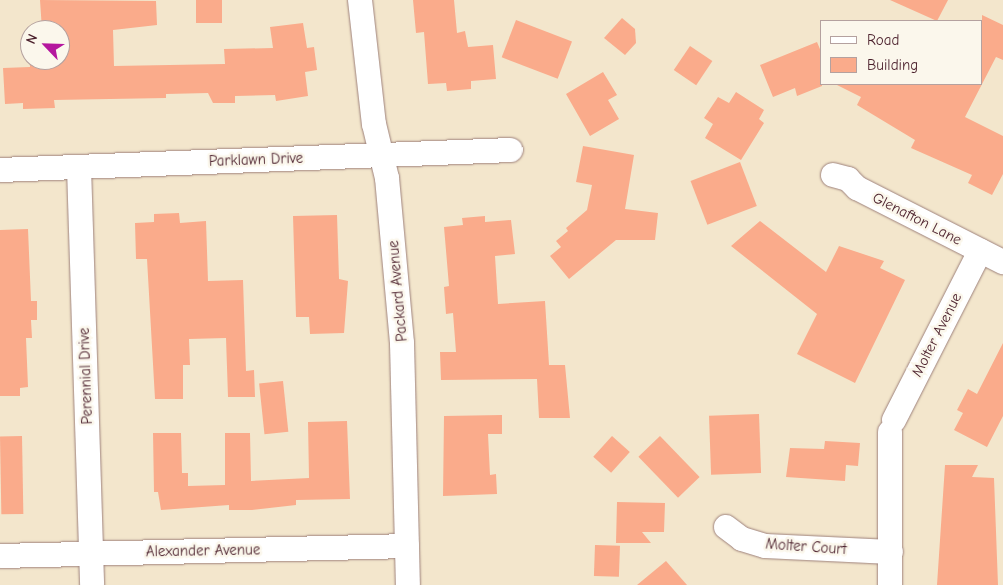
<!DOCTYPE html>
<style>
body{margin:0}
#map{position:relative;width:1003px;height:585px;overflow:hidden;background:#f3e6cc;font-family:"Comic Neue",sans-serif}
div>[style]{position:absolute}
[style*='--x']{left:calc(var(--x)*1px);top:calc(var(--y)*1px);width:calc(var(--w)*1px);rotate:calc(var(--a)*1deg)}
.building>*{inset:0;background:#faab8b;transform-origin:0 0}
.roads{filter:drop-shadow(0 0 1px #9e827c) drop-shadow(0 0 1px #9e827c)}
.street>*{height:24px;margin:-12px;padding:0 12px;transform-origin:12px;border-radius:12px;background:#fff}
span{translate:-50% -50%;white-space:nowrap;text-align:center;line-height:1.15;-webkit-text-stroke:5px #fbf7ec;paint-order:stroke}
.street-label{font-size:15px;color:#4a1f2b}
.legend{position:absolute;left:820px;top:20px;width:162px;height:65px;box-sizing:border-box;background:#fbf7ec;border:1px solid #b4a19f;margin:0;padding:6px 9px;list-style:none;font-size:15px;color:#4a1f2b}
.legend li{display:flex;align-items:center;gap:10px;height:25px}
.legend b{width:25px;border:1px solid #b4a19f}
.north{position:absolute;left:20px;top:20px;width:50px;height:50px;box-sizing:border-box;background:#fbf7ec;border:1px solid #b4a19f;border-radius:50%;rotate:294deg;font-size:14px;font-weight:700;line-height:20px;text-align:center;color:#4a1f2b}
.north::after{content:'';display:block;margin:auto;width:18px;height:22px;background:#b5179e;clip-path:polygon(50% 0,100% 100%,50% 72%,0 100%)}
</style>
<div id="map">
<div class="building">
<div style="clip-path:polygon(40px 0,156px 1px,157px 25px,113px 30px,114px 66px,225px 64px,224px 49px,273px 48px,270px 27px,303px 23px,307px 48px,314px 47px,317px 70px,305px 72px,308px 96px,276px 101px,275px 95px,235px 96px,235px 103px,213px 103px,208px 93px,166px 94px,166px 98px,54px 100px,55px 108px,23px 109px,23px 103px,5px 104px,3px 68px,30px 67px,29px 52px,30px 60px,60px 60px,60px 30px,42px 30px)"></div>
<div style="left:196px;top:0;width:26px;height:23px"></div>
<div style="clip-path:polygon(413px 0,454px 0,457px 33px,465px 31px,468px 47px,493px 45px,496px 79px,471px 81px,471px 89px,447px 91px,446px 83px,428px 84px,424px 32px,416px 33px)"></div>
<div style="clip-path:polygon(890px 0,948px 0,937px 21px)"></div>
<div style="clip-path:polygon(982px 15px,1003px 25px,1003px 60px,996px 57px,965px 117px,1003px 136px,1003px 174px,992px 195px,968px 183px,972px 175px,911px 148px,915px 140px,857px 105px,861px 97px,835px 84px,982px 84px)"></div>
<div style="clip-path:polygon(622px 18px,635px 29px,636px 43px,625px 55px,604px 38px)"></div>
<div style="left:516px;top:20px;width:60px;height:40px;rotate:21deg"></div>
<div style="clip-path:polygon(817px 42px,822px 54px,822px 86px,797px 96px,795px 88px,773px 97px,760px 65px)"></div>
<div style="left:690px;top:46px;width:27px;height:29px;rotate:34deg"></div>
<div style="clip-path:polygon(603px 72px,617px 95px,608px 100px,619px 119px,590px 136px,566px 94px)"></div>
<div style="clip-path:polygon(736px 92px,764px 110px,759px 119px,764px 123px,741px 160px,705px 138px,713px 124px,704px 118px,718px 97px,729px 103px)"></div>
<div style="clip-path:polygon(583px 146px,634px 155px,625px 209px,658px 213px,655px 240px,616px 240px,569px 279px,550px 256px,561px 247px,556px 241px,568px 231px,566px 228px,587px 210px,592px 185px,576px 182px)"></div>
<div style="left:740px;top:162px;width:47px;height:53px;rotate:69deg"></div>
<div style="clip-path:polygon(179px 213px,180px 223px,206px 221px,208px 281px,243px 280px,246px 371px,254px 370px,255px 397px,228px 397px,226px 338px,189px 339px,190px 365px,183px 365px,183px 399px,155px 399px,147px 259px,136px 259px,135px 223px,154px 222px,154px 214px)"></div>
<div style="clip-path:polygon(337px 215px,339px 279px,348px 281px,344px 333px,310px 334px,309px 317px,296px 317px,293px 216px)"></div>
<div style="clip-path:polygon(485px 216px,485px 222px,511px 220px,515px 254px,495px 256px,498px 304px,545px 301px,549px 365px,565px 365px,570px 418px,539px 418px,537px 379px,441px 380px,440px 352px,456px 352px,453px 313px,446px 314px,444px 287px,449px 286px,444px 227px,463px 225px,462px 218px)"></div>
<div style="clip-path:polygon(760px 221px,826px 272px,839px 246px,884px 261px,880px 268px,905px 280px,855px 383px,797px 354px,817px 314px,731px 246px)"></div>
<div style="clip-path:polygon(28px 229px,31px 301px,37px 301px,37px 320px,31px 320px,32px 338px,26px 338px,28px 387px,20px 388px,20px 396px,0 396px,0 230px)"></div>
<div style="clip-path:polygon(1003px 343px,1003px 416px,987px 447px,954px 430px,963px 413px,957px 410px,968px 389px,977px 394px)"></div>
<div style="left:283px;top:381px;width:51px;height:24px;rotate:84deg"></div>
<div style="left:759px;top:414px;width:59px;height:50px;rotate:88deg"></div>
<div style="clip-path:polygon(502px 415px,502px 434px,488px 434px,490px 475px,496px 474px,497px 494px,443px 496px,444px 416px)"></div>
<div style="clip-path:polygon(347px 421px,350px 499px,296px 500px,296px 505px,252px 510px,229px 510px,229px 505px,161px 510px,158px 492px,154px 492px,153px 433px,181px 433px,182px 473px,188px 473px,188px 486px,225px 485px,225px 433px,250px 433px,251px 481px,309px 478px,308px 422px)"></div>
<div style="left:22px;top:436px;width:78px;height:22px;rotate:89deg"></div>
<div style="left:612px;top:436px;width:24px;height:28px;rotate:42deg"></div>
<div style="left:660px;top:436px;width:57px;height:30px;rotate:46deg"></div>
<div style="clip-path:polygon(825px 441px,860px 443px,858px 466px,846px 465px,845px 481px,786px 477px,790px 448px,824px 449px)"></div>
<div style="clip-path:polygon(945px 465px,978px 465px,972px 477px,994px 478px,998px 585px,937px 585px)"></div>
<div style="clip-path:polygon(617px 502px,665px 503px,664px 532px,642px 532px,651px 543px,616px 543px)"></div>
<div style="left:595px;top:545px;width:25px;height:31px;rotate:2deg"></div>
<div style="clip-path:polygon(666px 561px,687px 585px,637px 585px)"></div>
</div>
<div class="roads">
<div class="street">
<div style="--x:360;--y:0;--w:125;--a:83.6"></div>
<div style="--x:374;--y:124;--w:56;--a:76.5"></div>
<div style="--x:387;--y:178;--w:166;--a:84.8"></div>
<div style="--x:402;--y:343;--w:242;--a:88.6"></div>
<div style="--x:79;--y:167;--w:418;--a:88.2"></div>
<div style="--x:0;--y:170;--w:511;--a:-2.24"></div>
<div style="--x:833;--y:175;--w:16;--a:15"></div>
<div style="--x:848;--y:179;--w:13;--a:45"></div>
<div style="--x:857;--y:188;--w:164;--a:26.9"></div>
<div style="--x:894;--y:420;--w:190;--a:-63"></div>
<div style="--x:890;--y:432;--w:153;--a:90"></div>
<div style="--x:726;--y:527;--w:20;--a:37"></div>
<div style="--x:742;--y:539;--w:24;--a:17"></div>
<div style="--x:765;--y:546;--w:126;--a:2.7"></div>
<div style="--x:0;--y:556;--w:407;--a:-1.4"></div>
</div>
</div>
<div class="street-label">
<span style="left:256px;top:160px;rotate:-2deg">Parklawn Drive</span>
<span style="left:917px;top:219px;rotate:27deg">Glenafton Lane</span>
<span style="left:398px;top:291px;rotate:-95deg">Packard Avenue</span>
<span style="left:937px;top:335px;rotate:-63deg">Molter Avenue</span>
<span style="left:86px;top:376px;rotate:-92deg">Perennial Drive</span>
<span style="left:806px;top:547px;rotate:4deg">Molter Court</span>
<span style="left:203px;top:551px;rotate:-1deg">Alexander Avenue</span>
</div>
<ul class="legend">
<li><b style="height:6px;background:#fff"></b>Road</li>
<li><b style="height:14px;background:#faab8b"></b>Building</li>
</ul>
<div class="north">N</div>
</div>
